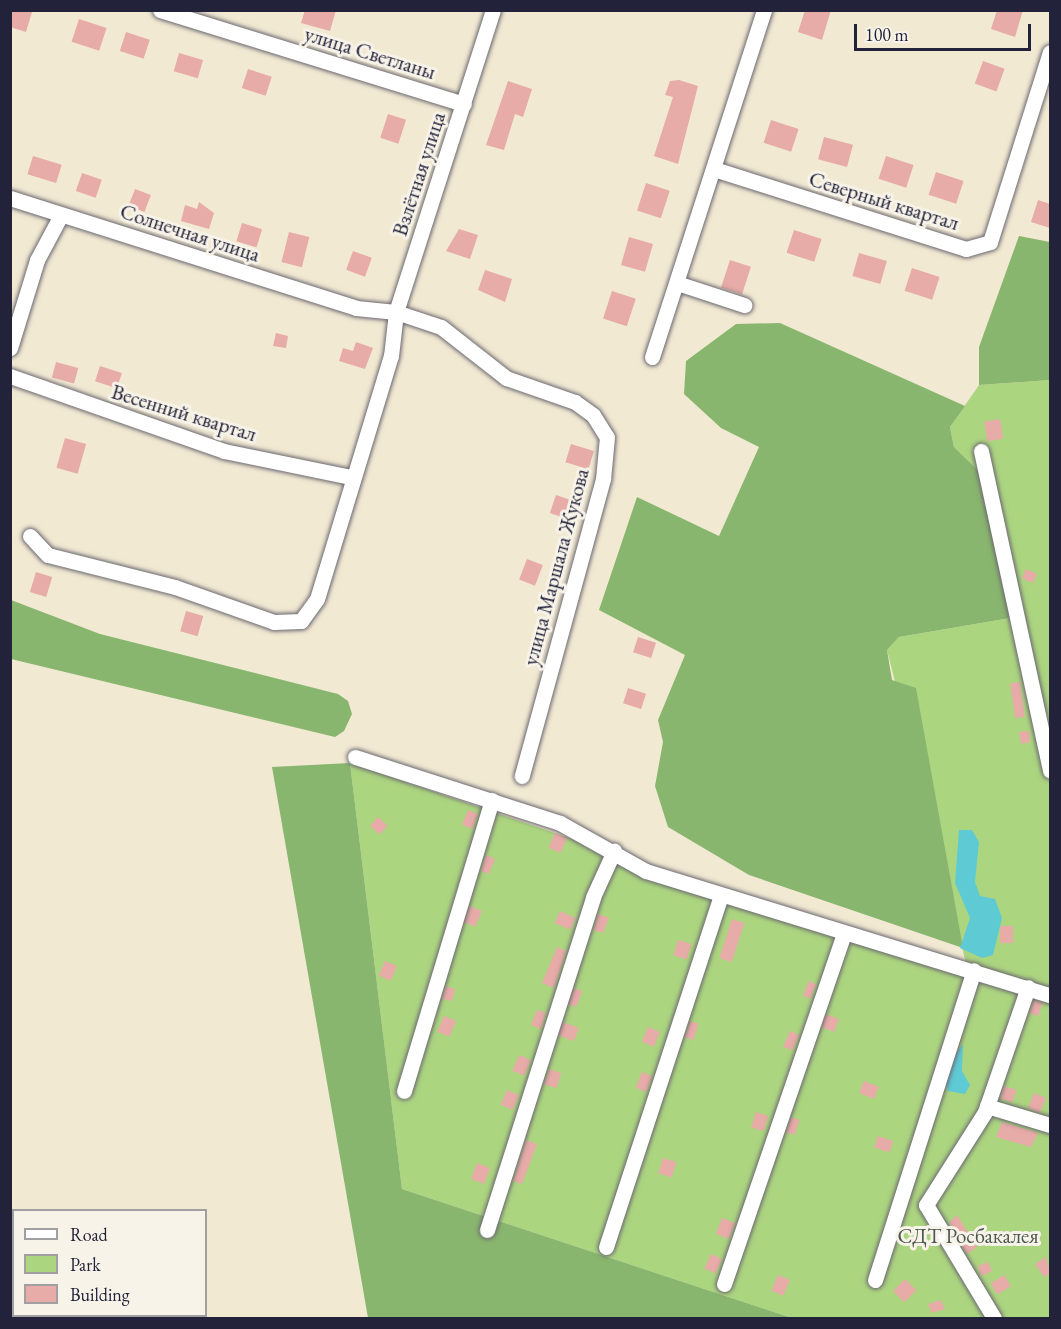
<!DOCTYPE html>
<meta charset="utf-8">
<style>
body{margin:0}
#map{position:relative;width:1061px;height:1329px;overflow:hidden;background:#f2e9d3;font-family:"EB Garamond",serif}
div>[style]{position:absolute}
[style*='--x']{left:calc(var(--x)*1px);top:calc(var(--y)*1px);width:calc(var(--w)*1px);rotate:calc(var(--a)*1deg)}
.green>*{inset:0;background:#acd580}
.forest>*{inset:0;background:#89b66e}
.water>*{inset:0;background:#5ecad4}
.building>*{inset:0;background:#e7aba8;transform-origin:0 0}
.roads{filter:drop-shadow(0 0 2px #6b6870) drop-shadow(0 0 2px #6b6870)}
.minor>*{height:15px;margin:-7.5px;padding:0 7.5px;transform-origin:7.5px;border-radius:7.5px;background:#fff}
span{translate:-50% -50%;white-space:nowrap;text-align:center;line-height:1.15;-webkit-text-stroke:6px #f7f3e8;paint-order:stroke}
.street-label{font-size:21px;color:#22223b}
.park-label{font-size:21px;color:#4b5850}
.frame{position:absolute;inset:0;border:12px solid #22223b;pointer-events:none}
.legend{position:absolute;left:12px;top:1209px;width:195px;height:108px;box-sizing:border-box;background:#f7f3e8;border:2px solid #a29fa3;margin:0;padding:8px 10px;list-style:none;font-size:18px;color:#22223b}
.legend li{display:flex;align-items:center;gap:12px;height:30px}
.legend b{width:30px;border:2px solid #a29fa3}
.scale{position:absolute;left:854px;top:24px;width:177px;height:27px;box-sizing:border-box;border:3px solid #22223b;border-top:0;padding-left:8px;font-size:18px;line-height:21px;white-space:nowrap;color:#22223b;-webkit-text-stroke:4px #f7f3e8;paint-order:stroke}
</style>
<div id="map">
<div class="green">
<div style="clip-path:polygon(1050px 380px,1050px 1318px,792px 1318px,402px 1189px,350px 763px,596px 847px,641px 877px,969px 975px,887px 650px,899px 637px,1016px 617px,988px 480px,954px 447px,950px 427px,979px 385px)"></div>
</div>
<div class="forest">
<div style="clip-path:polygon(1019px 236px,1050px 242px,1050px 380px,979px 385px,979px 347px)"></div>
<div style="clip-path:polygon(780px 323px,965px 406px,950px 427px,954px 447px,988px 480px,1016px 617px,899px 637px,887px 650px,892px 680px,916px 688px,963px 948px,749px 875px,668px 827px,655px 786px,663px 742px,658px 720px,685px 655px,599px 610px,637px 497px,719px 536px,759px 447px,721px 428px,684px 394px,686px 361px,736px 324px)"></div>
<div style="clip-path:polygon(11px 600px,100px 634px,338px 694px,348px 701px,352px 714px,344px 731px,335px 737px,11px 659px)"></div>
<div style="clip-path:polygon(350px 763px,402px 1189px,792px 1318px,368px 1318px,272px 767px)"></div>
</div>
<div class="water">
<div style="clip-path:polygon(959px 830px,972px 830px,979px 842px,975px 882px,980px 896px,995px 899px,1002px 918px,993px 955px,982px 958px,960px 948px,970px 918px,955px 883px)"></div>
<div style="clip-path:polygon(963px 1044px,962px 1071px,970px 1085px,965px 1094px,948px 1091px,946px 1085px,949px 1062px)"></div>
</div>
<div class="building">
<div style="clip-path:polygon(10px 10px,32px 12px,26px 32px,10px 27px)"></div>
<div style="clip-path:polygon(305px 10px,336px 10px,330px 31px,301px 23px)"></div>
<div style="clip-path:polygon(805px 10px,831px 10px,822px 40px,798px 32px)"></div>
<div style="clip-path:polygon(997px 10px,1023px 10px,1015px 37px,991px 29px)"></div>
<div style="left:79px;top:19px;width:29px;height:24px;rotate:18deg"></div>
<div style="left:126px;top:32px;width:25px;height:20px;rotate:18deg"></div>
<div style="left:179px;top:53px;width:25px;height:19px;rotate:16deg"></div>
<div style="left:983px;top:61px;width:23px;height:24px;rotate:20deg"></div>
<div style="left:248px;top:69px;width:25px;height:20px;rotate:18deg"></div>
<div style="clip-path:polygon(679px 80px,698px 86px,678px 164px,654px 156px,673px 97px,665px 95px,670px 81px)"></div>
<div style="clip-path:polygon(508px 81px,532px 89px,523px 117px,515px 114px,504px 150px,486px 145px)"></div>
<div style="left:388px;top:114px;width:19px;height:25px;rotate:18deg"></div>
<div style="left:771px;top:120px;width:29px;height:24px;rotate:18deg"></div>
<div style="left:824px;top:137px;width:30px;height:23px;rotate:15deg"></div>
<div style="left:33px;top:156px;width:30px;height:19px;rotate:17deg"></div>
<div style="left:886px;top:156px;width:29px;height:24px;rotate:18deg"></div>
<div style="left:936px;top:172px;width:29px;height:24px;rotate:18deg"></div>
<div style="left:82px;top:173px;width:21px;height:19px;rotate:19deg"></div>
<div style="left:646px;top:183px;width:25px;height:29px;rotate:18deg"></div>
<div style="left:135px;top:189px;width:17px;height:18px;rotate:21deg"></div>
<div style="clip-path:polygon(1038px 200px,1050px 204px,1050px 228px,1031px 222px)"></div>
<div style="clip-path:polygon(199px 202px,214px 213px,209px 229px,181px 221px,185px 205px,197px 209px)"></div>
<div style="left:242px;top:223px;width:21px;height:19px;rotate:17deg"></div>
<div style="clip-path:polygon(459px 229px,478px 235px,470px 259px,446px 251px)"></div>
<div style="left:794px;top:230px;width:29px;height:24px;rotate:18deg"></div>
<div style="left:289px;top:232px;width:21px;height:31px;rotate:14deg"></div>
<div style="left:629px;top:237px;width:25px;height:29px;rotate:16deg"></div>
<div style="left:353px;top:251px;width:20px;height:20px;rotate:20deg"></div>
<div style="left:859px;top:253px;width:29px;height:24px;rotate:16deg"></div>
<div style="left:730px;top:260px;width:22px;height:29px;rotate:18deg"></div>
<div style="left:912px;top:268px;width:29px;height:24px;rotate:18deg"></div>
<div style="clip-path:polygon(485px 270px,512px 279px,505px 302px,478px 290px)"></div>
<div style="left:612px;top:291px;width:25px;height:29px;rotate:18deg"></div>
<div style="clip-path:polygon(276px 333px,288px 336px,286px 348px,273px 346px)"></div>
<div style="clip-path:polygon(356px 342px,373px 348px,365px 369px,339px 361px,343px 348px,353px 351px)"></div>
<div style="left:56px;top:362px;width:23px;height:16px;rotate:15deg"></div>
<div style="left:100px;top:366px;width:23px;height:16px;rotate:18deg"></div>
<div style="left:1000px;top:419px;width:20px;height:16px;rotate:81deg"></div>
<div style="left:65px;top:438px;width:22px;height:31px;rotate:16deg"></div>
<div style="left:571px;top:444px;width:24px;height:19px;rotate:17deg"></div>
<div style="left:556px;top:495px;width:24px;height:19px;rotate:19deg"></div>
<div style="left:527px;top:559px;width:17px;height:22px;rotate:21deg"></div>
<div style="left:1026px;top:569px;width:12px;height:10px;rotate:24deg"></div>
<div style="left:36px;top:572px;width:17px;height:21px;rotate:17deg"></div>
<div style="left:186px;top:611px;width:18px;height:21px;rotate:16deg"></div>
<div style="left:638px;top:637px;width:19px;height:16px;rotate:18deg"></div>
<div style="left:1020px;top:682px;width:35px;height:10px;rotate:82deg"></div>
<div style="left:628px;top:688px;width:19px;height:16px;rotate:18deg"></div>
<div style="clip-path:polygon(1029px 731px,1030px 742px,1021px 744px,1019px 732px)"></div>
<div style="left:468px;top:810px;width:11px;height:16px;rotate:22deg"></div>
<div style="left:378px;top:817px;width:13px;height:12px;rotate:42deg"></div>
<div style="left:555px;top:833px;width:13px;height:16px;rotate:23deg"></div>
<div style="clip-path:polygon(486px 855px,495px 859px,489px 874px,481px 871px)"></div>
<div style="left:470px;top:906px;width:13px;height:17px;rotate:23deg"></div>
<div style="left:560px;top:911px;width:17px;height:13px;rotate:24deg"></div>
<div style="clip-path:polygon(598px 914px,609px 918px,603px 933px,593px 930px)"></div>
<div style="left:732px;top:919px;width:13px;height:41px;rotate:18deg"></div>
<div style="left:1000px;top:926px;width:13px;height:17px"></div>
<div style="left:678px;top:940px;width:14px;height:16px;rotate:17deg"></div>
<div style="clip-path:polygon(557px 947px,566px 951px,554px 988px,542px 983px)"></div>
<div style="left:385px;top:961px;width:13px;height:16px;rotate:23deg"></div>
<div style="left:809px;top:981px;width:8px;height:16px;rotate:23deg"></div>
<div style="clip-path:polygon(446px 986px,455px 989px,452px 1001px,442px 999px)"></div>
<div style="left:574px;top:988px;width:9px;height:17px;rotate:21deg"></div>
<div style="left:1034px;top:1000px;width:9px;height:14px;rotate:18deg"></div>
<div style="clip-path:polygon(537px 1010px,546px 1013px,541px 1029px,531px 1025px)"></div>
<div style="left:826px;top:1014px;width:14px;height:14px;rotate:21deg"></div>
<div style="left:444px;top:1016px;width:13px;height:17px;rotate:23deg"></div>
<div style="left:690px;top:1021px;width:9px;height:17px;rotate:18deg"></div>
<div style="left:563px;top:1022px;width:17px;height:14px;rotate:21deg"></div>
<div style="left:648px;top:1027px;width:13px;height:16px;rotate:23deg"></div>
<div style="left:790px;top:1031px;width:10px;height:17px;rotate:24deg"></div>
<div style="left:519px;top:1055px;width:13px;height:17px;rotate:23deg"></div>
<div style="left:549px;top:1069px;width:13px;height:16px;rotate:18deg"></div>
<div style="left:642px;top:1072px;width:11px;height:17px;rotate:22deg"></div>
<div style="left:864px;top:1081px;width:16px;height:13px;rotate:22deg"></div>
<div style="left:1004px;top:1086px;width:13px;height:13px;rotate:18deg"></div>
<div style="left:507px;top:1090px;width:13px;height:16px;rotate:23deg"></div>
<div style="left:1034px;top:1093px;width:13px;height:16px;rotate:23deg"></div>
<div style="left:756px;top:1112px;width:13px;height:16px;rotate:18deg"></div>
<div style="left:791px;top:1117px;width:9px;height:16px;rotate:18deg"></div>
<div style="clip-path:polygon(1002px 1122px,1038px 1133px,1031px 1147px,996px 1137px)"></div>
<div style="left:878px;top:1136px;width:16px;height:12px;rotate:18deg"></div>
<div style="clip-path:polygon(526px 1140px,537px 1144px,522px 1184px,513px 1181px)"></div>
<div style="left:663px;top:1158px;width:14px;height:16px;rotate:17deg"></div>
<div style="left:477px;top:1163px;width:14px;height:17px;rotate:21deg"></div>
<div style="clip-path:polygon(957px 1215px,977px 1247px,967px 1254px,960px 1243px,966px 1239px,949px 1223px)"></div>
<div style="left:722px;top:1218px;width:14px;height:17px;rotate:21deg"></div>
<div style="left:711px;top:1254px;width:12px;height:16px;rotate:24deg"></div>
<div style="clip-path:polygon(1046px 1257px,1050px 1273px,1044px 1277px,1035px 1264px)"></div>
<div style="clip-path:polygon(988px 1262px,992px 1271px,981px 1276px,978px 1266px)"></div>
<div style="left:778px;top:1275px;width:13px;height:17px;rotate:23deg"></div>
<div style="left:1004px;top:1275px;width:13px;height:16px;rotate:58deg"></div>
<div style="left:905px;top:1279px;width:16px;height:17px;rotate:45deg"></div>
<div style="clip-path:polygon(941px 1300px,945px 1309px,932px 1313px,928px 1304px)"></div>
</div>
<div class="roads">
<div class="minor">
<div style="--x:160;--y:10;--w:318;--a:17.2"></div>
<div style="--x:714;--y:169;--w:264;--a:17.6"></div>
<div style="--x:966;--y:249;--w:25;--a:-16"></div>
<div style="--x:990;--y:242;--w:199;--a:-72.5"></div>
<div style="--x:10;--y:198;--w:363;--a:17.6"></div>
<div style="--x:356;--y:308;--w:40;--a:5.7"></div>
<div style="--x:396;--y:312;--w:317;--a:-72.2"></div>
<div style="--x:677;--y:283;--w:71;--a:18.2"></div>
<div style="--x:10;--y:348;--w:92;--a:-72.9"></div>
<div style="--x:37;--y:260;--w:51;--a:-61.9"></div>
<div style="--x:652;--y:357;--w:365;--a:-72.1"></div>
<div style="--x:10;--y:376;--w:227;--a:19.3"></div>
<div style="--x:224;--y:451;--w:130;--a:11.6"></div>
<div style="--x:981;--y:451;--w:327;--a:77.8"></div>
<div style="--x:30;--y:536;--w:26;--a:47"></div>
<div style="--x:48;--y:555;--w:131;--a:14.1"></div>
<div style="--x:175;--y:587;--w:105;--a:19.5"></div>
<div style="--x:274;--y:622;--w:27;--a:-2"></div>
<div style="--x:301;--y:621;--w:27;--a:-54"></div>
<div style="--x:317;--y:599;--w:254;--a:-73.1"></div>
<div style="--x:391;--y:356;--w:44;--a:-83.5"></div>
<div style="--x:396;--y:312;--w:47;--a:18.4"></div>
<div style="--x:441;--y:327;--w:83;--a:38.1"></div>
<div style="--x:506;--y:378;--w:73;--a:19.2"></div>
<div style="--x:575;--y:402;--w:22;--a:36"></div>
<div style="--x:593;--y:415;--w:26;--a:58"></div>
<div style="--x:607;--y:437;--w:42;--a:95.4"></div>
<div style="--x:603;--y:479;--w:308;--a:105.3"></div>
<div style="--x:355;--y:757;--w:215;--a:17.8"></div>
<div style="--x:560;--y:823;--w:98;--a:29.2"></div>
<div style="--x:646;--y:871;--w:423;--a:17.1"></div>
<div style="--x:404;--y:1091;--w:304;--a:-73.2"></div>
<div style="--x:987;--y:1106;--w:66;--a:16.8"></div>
<div style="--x:487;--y:1230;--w:349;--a:-72.3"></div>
<div style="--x:593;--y:897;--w:51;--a:-65.5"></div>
<div style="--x:606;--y:1247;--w:370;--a:-71.9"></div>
<div style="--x:875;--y:1280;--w:325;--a:-72.3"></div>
<div style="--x:724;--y:1284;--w:371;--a:-71.1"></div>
<div style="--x:994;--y:1318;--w:132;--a:-121"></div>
<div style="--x:926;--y:1205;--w:110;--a:-57.6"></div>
<div style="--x:985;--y:1112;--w:132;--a:-71"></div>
</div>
</div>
<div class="street-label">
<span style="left:370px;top:53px;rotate:17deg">улица Светланы</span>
<span style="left:419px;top:174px;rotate:-72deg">Взлётная улица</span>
<span style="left:884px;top:201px;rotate:17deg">Северный квартал</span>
<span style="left:190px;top:233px;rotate:18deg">Солнечная улица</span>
<span style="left:184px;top:413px;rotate:17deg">Весенний квартал</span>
<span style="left:556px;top:567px;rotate:-75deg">улица Маршала Жукова</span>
</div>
<div class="park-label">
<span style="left:968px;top:1236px">СДТ Росбакалея</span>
</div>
<div class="frame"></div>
<ul class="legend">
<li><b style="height:8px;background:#fff"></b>Road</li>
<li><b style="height:16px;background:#acd580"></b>Park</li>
<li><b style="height:16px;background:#e7aba8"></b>Building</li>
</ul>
<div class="scale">100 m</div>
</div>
